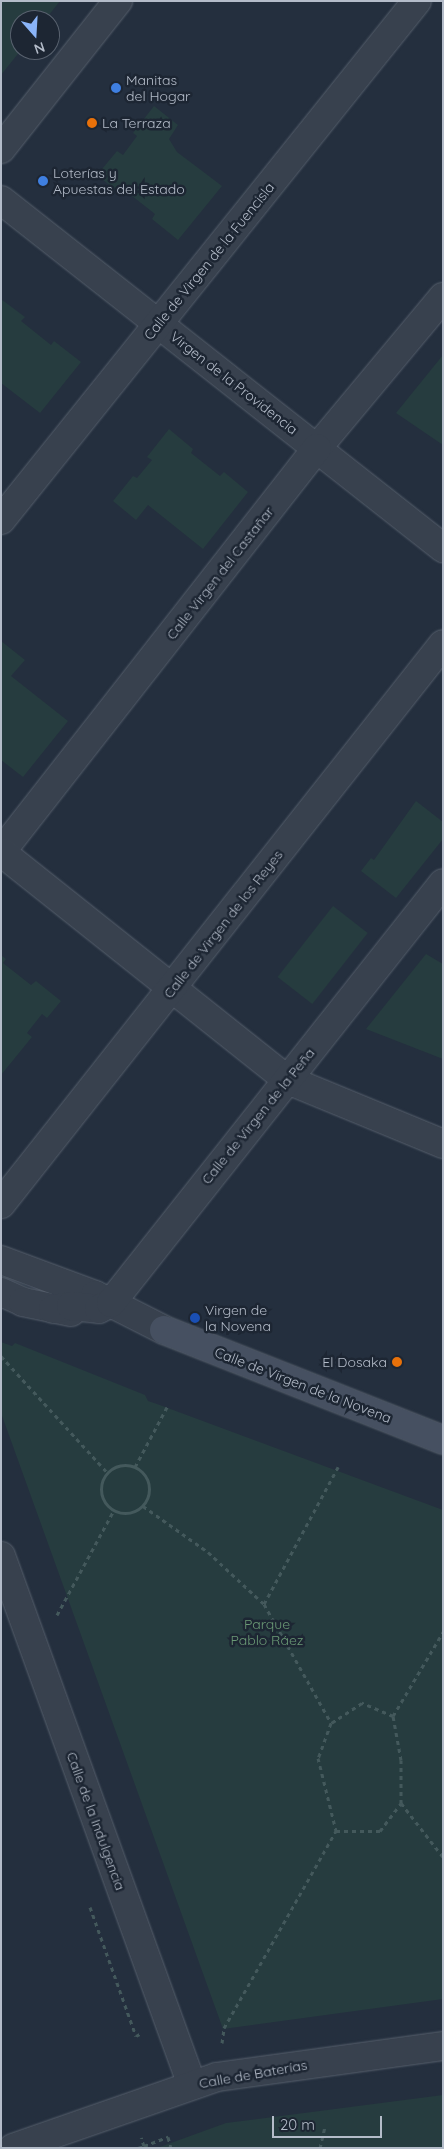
<!DOCTYPE html>
<meta charset="utf-8">
<style>
body{margin:0}
#map{position:relative;width:444px;height:2149px;overflow:hidden;background:#242f3e;font-family:Quicksand,sans-serif}
div>[style]{position:absolute}
[style*='--x']{left:calc(var(--x)*1px);top:calc(var(--y)*1px);width:calc(var(--w)*1px);rotate:calc(var(--a)*1deg)}
.green>*{inset:0;background:#263c3f;transform-origin:0 0}
.path>*{height:3px;margin-top:-1.5px;transform-origin:0;background:repeating-linear-gradient(90deg,#44595c 0 4px,transparent 0 8px)}
.path>.ring{margin:-1.5px;padding:0;box-sizing:content-box;background:none;border:3px solid #44595c;border-radius:50%}
.roads{filter:drop-shadow(0 0 1px #565f6c) drop-shadow(0 0 1px #565f6c)}
.street>*{height:28px;margin:-14px;padding:0 14px;transform-origin:14px;border-radius:14px;background:#38414e}
.secondary>*{height:28px;margin:-14px;padding:0 14px;transform-origin:14px;border-radius:14px;background:#465061}
.dots>*{width:14px;height:14px;translate:-50% -50%;box-sizing:border-box;border:2px solid #1d2633;border-radius:50%}
span{translate:-50% -50%;white-space:nowrap;text-align:center;line-height:1.15;-webkit-text-stroke:5px #1d2633;paint-order:stroke}
.poi-label{font-size:14px;color:#b4bcc9}
.left{translate:0 -50%;text-align:left}
.right{translate:-100% -50%;text-align:right}
.street-label{font-size:14px;color:#b4bcc9}
.park-label{font-size:14px;color:#6b9a76}
.frame{position:absolute;inset:0;border:2px solid #b4bcc9;pointer-events:none}
.north{position:absolute;left:10px;top:10px;width:50px;height:50px;box-sizing:border-box;background:#1d2633;border:1px solid #59626f;border-radius:50%;rotate:161deg;font-size:14px;font-weight:700;line-height:20px;text-align:center;color:#b4bcc9}
.north::after{content:'';display:block;margin:auto;width:18px;height:22px;background:#8ab4f8;clip-path:polygon(50% 0,100% 100%,50% 72%,0 100%)}
.scale{position:absolute;left:272px;top:2116px;width:110px;height:22px;box-sizing:border-box;border:2px solid #b4bcc9;border-top:0;padding-left:6px;font-size:15px;line-height:18px;white-space:nowrap;color:#b4bcc9;-webkit-text-stroke:4px #1d2633;paint-order:stroke}
</style>
<div id="map">
<div class="green">
<div style="clip-path:polygon(1px 1px,60px 1px,45px 20px,20px 20px,21px 50px,1px 75px)"></div>
<div style="clip-path:polygon(154px 106px,178px 125px,169px 139px,177px 152px,222px 186px,178px 240px,152px 219px,155px 214px,127px 192px,123px 196px,97px 175px,117px 151px,123px 155px,137px 136px,133px 133px)"></div>
<div style="clip-path:polygon(1px 299px,25px 317px,21px 321px,51px 345px,54px 341px,81px 362px,40px 413px,1px 383px)"></div>
<div style="clip-path:polygon(443px 355px,443px 445px,396px 413px)"></div>
<div style="clip-path:polygon(169px 429px,193px 449px,191px 453px,220px 476px,224px 472px,248px 492px,203px 549px,148px 505px,136px 520px,113px 501px,133px 476px,137px 478px,152px 460px,147px 457px)"></div>
<div style="clip-path:polygon(1px 641px,25px 660px,11px 676px,68px 721px,23px 777px,1px 760px)"></div>
<div style="clip-path:polygon(416px 801px,443px 822px,443px 839px,396px 898px,361px 871px,371px 858px,374px 860px)"></div>
<div style="left:333px;top:906px;width:44px;height:90px;rotate:38deg"></div>
<div style="clip-path:polygon(426px 954px,443px 964px,443px 1059px,366px 1029px)"></div>
<div style="clip-path:polygon(1px 955px,6px 959px,3px 963px,31px 985px,36px 981px,61px 1001px,47px 1018px,42px 1014px,27px 1033px,32px 1037px,1px 1075px)"></div>
<div style="clip-path:polygon(1px 1342px,12px 1346px,15px 1343px,145px 1395px,148px 1401px,157px 1404px,443px 1510px,443px 1999px,223px 2029px,1px 1413px)"></div>
<div style="clip-path:polygon(443px 2095px,443px 2148px,157px 2148px,226px 2123px)"></div>
</div>
<div class="path">
<div style="--x:1;--y:1356;--w:159;--a:47.6"></div>
<div class="ring" style="left:101px;top:1465px;width:45px;height:45px"></div>
<div style="--x:135;--y:1467;--w:68;--a:-61.9"></div>
<div style="--x:143;--y:1506;--w:80;--a:35.3"></div>
<div style="--x:208;--y:1552;--w:76;--a:42.9"></div>
<div style="--x:264;--y:1604;--w:137;--a:60.6"></div>
<div style="--x:331;--y:1723;--w:37;--a:110"></div>
<div style="--x:318;--y:1758;--w:75;--a:76.1"></div>
<div style="--x:336;--y:1831;--w:44;--a:0"></div>
<div style="--x:380;--y:1831;--w:35;--a:-53"></div>
<div style="--x:401;--y:1803;--w:43;--a:-90"></div>
<div style="--x:401;--y:1760;--w:45;--a:-100.3"></div>
<div style="--x:393;--y:1716;--w:34;--a:-157"></div>
<div style="--x:362;--y:1703;--w:37;--a:147"></div>
<div style="--x:264;--y:1604;--w:156;--a:-61.6"></div>
<div style="--x:57;--y:1615;--w:119;--a:-61.5"></div>
<div style="--x:393;--y:1716;--w:98;--a:-59.2"></div>
<div style="--x:401;--y:1803;--w:68;--a:52.1"></div>
<div style="--x:90;--y:1907;--w:137;--a:70.4"></div>
<div style="--x:136;--y:2036;--w:4;--a:-27"></div>
<div style="--x:222;--y:2043;--w:15;--a:-82"></div>
<div style="--x:224;--y:2028;--w:227;--a:-60.4"></div>
<div style="--x:144;--y:2146;--w:26;--a:-21"></div>
<div style="--x:168;--y:2137;--w:11;--a:75"></div>
<div style="--x:138;--y:2148;--w:6;--a:-18"></div>
<div style="--x:144;--y:2146;--w:9;--a:-108"></div>
<div style="--x:320;--y:2148;--w:23;--a:-77"></div>
</div>
<div class="roads">
<div class="street">
<div style="--x:1;--y:149;--w:189;--a:-51.7"></div>
<div style="--x:1;--y:200;--w:563;--a:38.21"></div>
<div style="--x:443;--y:297;--w:197;--a:129.8"></div>
<div style="--x:317;--y:448;--w:513;--a:128.03"></div>
<div style="--x:1;--y:852;--w:367;--a:38.5"></div>
<div style="--x:288;--y:1080;--w:168;--a:22.4"></div>
<div style="--x:1;--y:520;--w:665;--a:-51.29"></div>
<div style="--x:1;--y:1204;--w:713;--a:-51.72"></div>
<div style="--x:1;--y:1260;--w:100;--a:20.4"></div>
<div style="--x:95;--y:1295;--w:77;--a:26.9"></div>
<div style="--x:1;--y:1292;--w:24;--a:24"></div>
<div style="--x:23;--y:1302;--w:49;--a:11.8"></div>
<div style="--x:53;--y:1309;--w:18;--a:-9"></div>
<div style="--x:71;--y:1306;--w:28;--a:6"></div>
<div style="--x:99;--y:1309;--w:13;--a:-27"></div>
<div style="--x:111;--y:1303;--w:535;--a:-51.67"></div>
<div style="--x:1;--y:1556;--w:562;--a:70.15"></div>
<div style="--x:13;--y:2148;--w:216;--a:-19.2"></div>
<div style="--x:217;--y:2077;--w:228;--a:-7.8"></div>
</div>
<div class="secondary">
<div style="--x:164;--y:1330;--w:300;--a:21.5"></div>
</div>
</div>
<div class="dots">
<div style="left:116px;top:88px;background:#3f7fe0"></div>
<div style="left:92px;top:123px;background:#e8710a"></div>
<div style="left:43px;top:181px;background:#3f7fe0"></div>
<div style="left:195px;top:1318px;background:#1a4fb4"></div>
<div style="left:397px;top:1362px;background:#e8710a"></div>
</div>
<div class="poi-label">
<span class="left" style="left:126px;top:88px">Manitas<br>del Hogar</span>
<span class="left" style="left:102px;top:123px">La Terraza</span>
<span class="left" style="left:53px;top:181px">Loterías y<br>Apuestas del Estado</span>
<span class="left" style="left:205px;top:1318px">Virgen de<br>la Novena</span>
<span class="right" style="left:387px;top:1362px">El Dosaka</span>
</div>
<div class="street-label">
<span style="left:209px;top:261px;rotate:-51deg">Calle de Virgen de la Fuencisla</span>
<span style="left:234px;top:383px;rotate:38deg">Virgen de la Providencia</span>
<span style="left:220px;top:573px;rotate:-52deg">Calle Virgen del Castañar</span>
<span style="left:223px;top:924px;rotate:-52deg">Calle de Virgen de los Reyes</span>
<span style="left:258px;top:1116px;rotate:-51deg">Calle de Virgen de la Peña</span>
<span style="left:303px;top:1385px;rotate:21deg">Calle de Virgen de la Novena</span>
<span style="left:96px;top:1821px;rotate:70deg">Calle de la Indulgencia</span>
<span style="left:253px;top:2074px;rotate:-10deg">Calle de Baterías</span>
</div>
<div class="park-label">
<span style="left:267px;top:1632px">Parque<br>Pablo Ráez</span>
</div>
<div class="frame"></div>
<div class="north">N</div>
<div class="scale">20 m</div>
</div>
